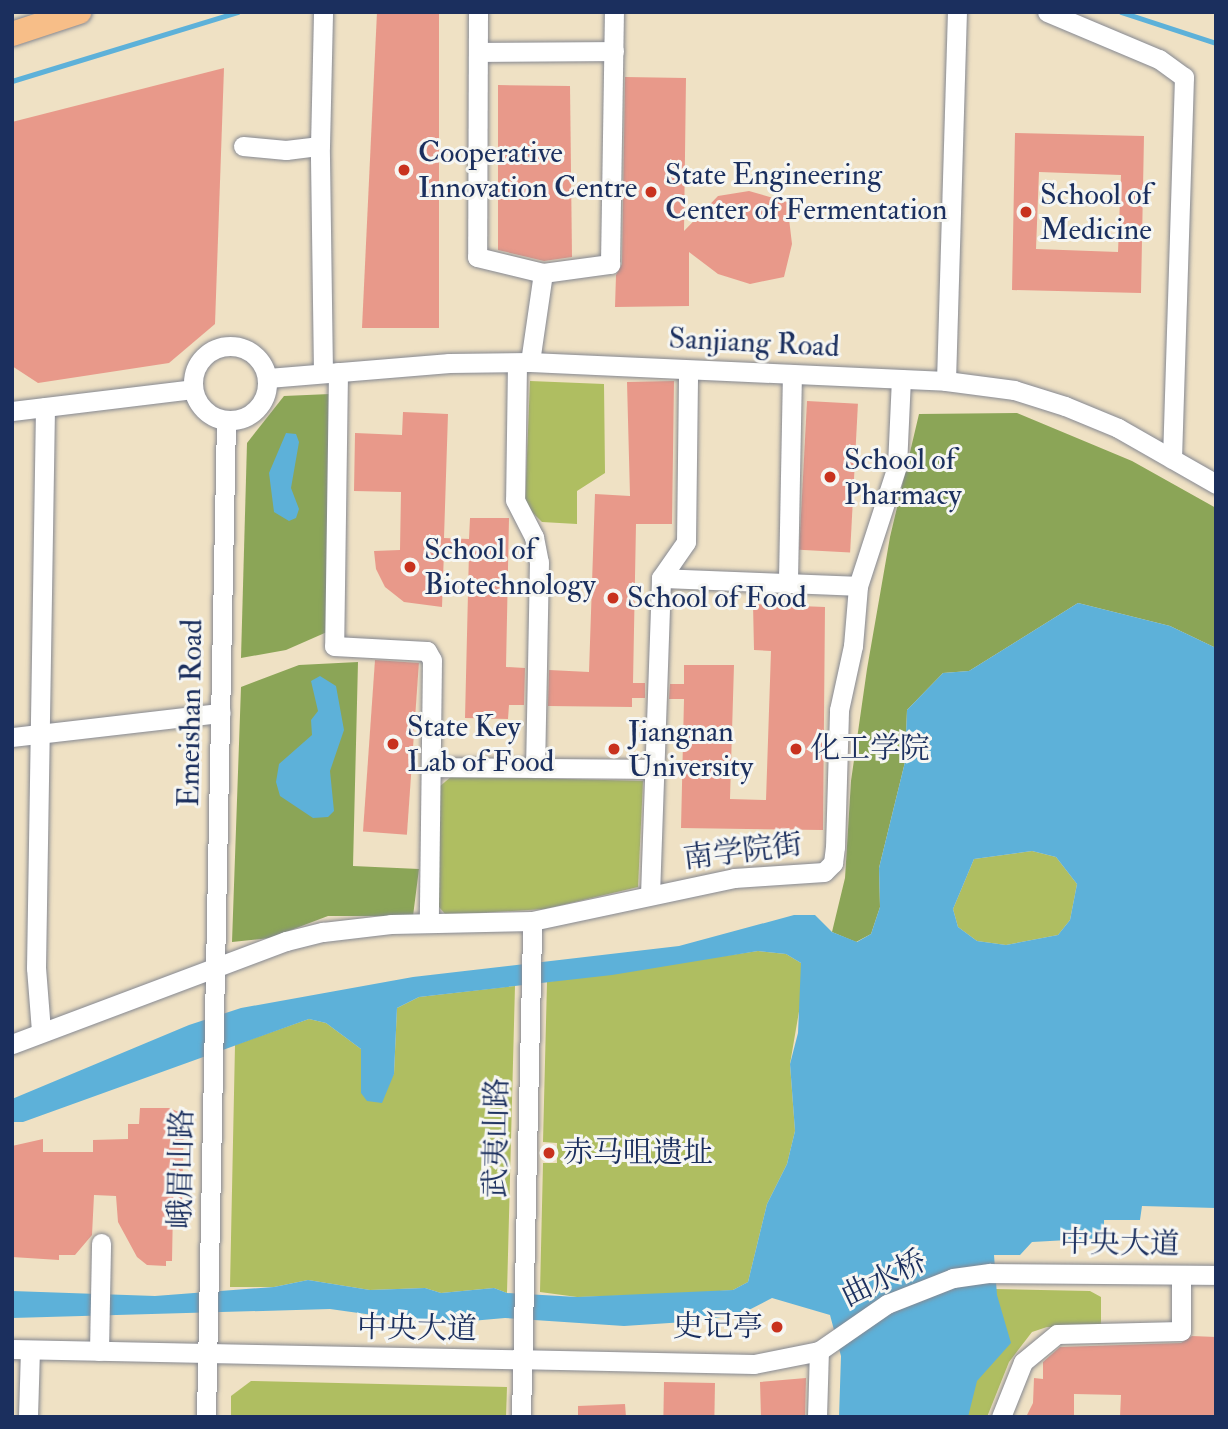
<!DOCTYPE html>
<meta charset="utf-8">
<style>
body{margin:0}
#map{position:relative;width:1228px;height:1429px;overflow:hidden;background:#efe1c4;font-family:"IM FELL Double Pica","Noto Serif SC",serif}
div>[style]{position:absolute}
[style*='--x']{left:calc(var(--x)*1px);top:calc(var(--y)*1px);width:calc(var(--w)*1px);rotate:calc(var(--a)*1deg)}
.green>*{inset:0;background:#afbe61}
.forest>*{inset:0;background:#8ba557}
.water>*{inset:0;background:#5db1d9}
.stream>*{height:4.5px;margin:-2.25px;padding:0 2.25px;transform-origin:2.25px;border-radius:2.25px;background:#5db1d9}
.building>*{inset:0;background:#e8998a;transform-origin:0 0}
.roads{filter:drop-shadow(0 0 2px #858891) drop-shadow(0 0 2px #858891)}
.minor>*{height:19px;margin:-9.5px;padding:0 9.5px;transform-origin:9.5px;border-radius:9.5px;background:#fff}
.minor>.ring{margin:-9.5px;padding:0;box-sizing:content-box;background:none;border:19px solid #fff;border-radius:50%}
.major>*{height:24px;margin:-12px;padding:0 12px;transform-origin:12px;border-radius:12px;background:#f7be88}
.dots>*{width:19px;height:19px;translate:-50% -50%;box-sizing:border-box;border:4px solid #f6f6f2;border-radius:50%}
span{translate:-50% -50%;white-space:nowrap;text-align:center;line-height:1.15;-webkit-text-stroke:6px #f6f6f2;paint-order:stroke}
.poi-label{font-size:30px;color:#1b2f5e}
.left{translate:0 -50%;text-align:left}
.right{translate:-100% -50%;text-align:right}
.street-label{font-size:30px;color:#1b2f5e}
.frame{position:absolute;inset:0;border:14px solid #1b2f5e;pointer-events:none}
</style>
<div id="map">
<div class="green">
<div style="clip-path:polygon(530px 381px,604px 384px,605px 473px,577px 491px,577px 524px,542px 522px,525px 505px)"></div>
<div style="clip-path:polygon(452px 776px,643px 781px,638px 887px,545px 909px,446px 915px,439px 907px,439px 787px)"></div>
<div style="clip-path:polygon(1032px 851px,1056px 857px,1077px 884px,1070px 920px,1058px 935px,1006px 945px,977px 941px,958px 927px,953px 909px,974px 859px)"></div>
<div style="clip-path:polygon(758px 951px,786px 954px,801px 963px,802px 994px,790px 1064px,795px 1131px,787px 1164px,767px 1204px,748px 1282px,733px 1290px,678px 1294px,577px 1297px,540px 1292px,543px 1163px,557px 1163px,557px 1143px,543px 1142px,547px 982px)"></div>
<div style="clip-path:polygon(515px 986px,507px 1293px,494px 1288px,441px 1293px,425px 1288px,370px 1290px,308px 1280px,274px 1287px,230px 1287px,235px 1045px,309px 1019px,326px 1023px,361px 1049px,361px 1093px,394px 1074px,397px 1008px,419px 997px)"></div>
<div style="clip-path:polygon(995px 1289px,1090px 1291px,1101px 1297px,1101px 1328px,1047px 1327px,1032px 1332px,1009px 1362px,987px 1417px,964px 1417px)"></div>
<div style="clip-path:polygon(251px 1381px,507px 1387px,506px 1417px,231px 1417px,231px 1396px)"></div>
</div>
<div class="forest">
<div style="clip-path:polygon(330px 394px,327px 632px,286px 650px,241px 658px,247px 443px,284px 396px)"></div>
<div style="clip-path:polygon(1017px 413px,1132px 461px,1216px 508px,1216px 648px,1170px 626px,1078px 603px,969px 671px,943px 673px,907px 710px,905px 762px,879px 868px,880px 907px,871px 934px,856px 942px,832px 932px,845px 878px,851px 781px,867px 669px,890px 537px,919px 414px)"></div>
<div style="clip-path:polygon(358px 662px,353px 866px,419px 869px,413px 916px,328px 916px,270px 938px,232px 942px,241px 687px,299px 665px)"></div>
</div>
<div class="water">
<div style="clip-path:polygon(286px 433px,296px 434px,299px 442px,291px 488px,299px 509px,296px 518px,289px 521px,274px 512px,269px 473px)"></div>
<div style="clip-path:polygon(evenodd,1078px 603px,1170px 626px,1216px 648px,1216px 1208px,1142px 1206px,1140px 1220px,1104px 1220px,1104px 1238px,1032px 1242px,1020px 1255px,994px 1255px,997px 1295px,1011px 1343px,977px 1381px,968px 1417px,839px 1417px,841px 1356px,830px 1315px,772px 1298px,743px 1313px,700px 1321px,624px 1326px,505px 1318px,437px 1324px,330px 1309px,12px 1318px,12px 1291px,155px 1296px,274px 1287px,308px 1280px,370px 1290px,425px 1288px,441px 1293px,494px 1288px,507px 1293px,577px 1297px,733px 1290px,748px 1282px,767px 1204px,787px 1164px,795px 1131px,790px 1064px,798px 1033px,801px 963px,786px 954px,758px 951px,612px 975px,419px 997px,397px 1008px,394px 1074px,382px 1103px,367px 1101px,361px 1093px,361px 1049px,326px 1023px,309px 1019px,23px 1122px,12px 1122px,12px 1099px,189px 1025px,241px 1008px,413px 977px,679px 946px,794px 915px,815px 915px,832px 932px,857px 942px,871px 934px,880px 907px,879px 868px,905px 762px,907px 710px,943px 673px,969px 671px,1078px 603px,1032px 851px,1056px 857px,1077px 884px,1070px 920px,1058px 935px,1006px 945px,977px 941px,958px 927px,953px 909px,974px 859px,1032px 851px)"></div>
<div style="clip-path:polygon(320px 676px,336px 686px,344px 730px,330px 771px,334px 811px,328px 817px,313px 818px,280px 796px,276px 782px,279px 764px,312px 735px,311px 720px,318px 711px,311px 681px)"></div>
</div>
<div class="stream">
<div style="--x:1121;--y:12;--w:100;--a:18.1"></div>
<div style="--x:12;--y:81;--w:236;--a:-17"></div>
</div>
<div class="building">
<div style="clip-path:polygon(377px 12px,439px 12px,439px 328px,362px 328px)"></div>
<div style="clip-path:polygon(224px 68px,215px 324px,169px 363px,38px 383px,12px 366px,12px 122px)"></div>
<div style="clip-path:polygon(625px 77px,686px 78px,684px 231px,718px 196px,749px 191px,787px 202px,792px 244px,784px 277px,750px 284px,718px 274px,689px 252px,689px 306px,615px 307px,616px 275px,622px 264px)"></div>
<div style="clip-path:polygon(498px 85px,570px 86px,572px 257px,544px 261px,498px 250px)"></div>
<div style="clip-path:polygon(evenodd,1015px 133px,1144px 136px,1141px 293px,1012px 290px,1015px 133px,1039px 172px,1121px 175px,1118px 252px,1036px 249px,1039px 172px)"></div>
<div style="clip-path:polygon(674px 381px,672px 524px,636px 524px,633px 683px,645px 683px,645px 698px,632px 698px,632px 707px,548px 706px,549px 670px,589px 672px,595px 494px,630px 496px,627px 382px)"></div>
<div style="left:807px;top:401px;width:51px;height:149px;rotate:3deg"></div>
<div style="clip-path:polygon(403px 412px,448px 414px,444px 538px,469px 539px,470px 518px,509px 518px,506px 667px,525px 668px,524px 705px,509px 705px,508px 719px,465px 718px,469px 551px,444px 551px,442px 607px,404px 602px,385px 587px,376px 569px,374px 551px,400px 550px,401px 492px,354px 491px,355px 433px,402px 435px)"></div>
<div style="clip-path:polygon(753px 604px,825px 607px,823px 830px,681px 828px,684px 699px,669px 699px,670px 684px,684px 684px,684px 665px,734px 665px,730px 799px,766px 800px,771px 651px,754px 650px)"></div>
<div style="left:375px;top:660px;width:44px;height:172px;rotate:4deg"></div>
<div style="clip-path:polygon(140px 1108px,169px 1108px,184px 1114px,182px 1208px,173px 1208px,172px 1261px,166px 1261px,166px 1266px,147px 1265px,137px 1257px,118px 1222px,116px 1196px,94px 1195px,92px 1235px,75px 1255px,59px 1255px,59px 1260px,12px 1257px,12px 1146px,43px 1139px,43px 1152px,93px 1152px,93px 1140px,128px 1139px,128px 1124px,139px 1124px)"></div>
<div style="clip-path:polygon(1192px 1336px,1216px 1337px,1216px 1417px,1120px 1417px,1121px 1395px,1074px 1394px,1074px 1417px,1026px 1417px,1033px 1403px,1034px 1378px,1043px 1379px,1043px 1362px,1060px 1347px,1181px 1343px)"></div>
<div style="clip-path:polygon(806px 1378px,805px 1417px,761px 1417px,760px 1382px)"></div>
<div style="left:664px;top:1382px;width:51px;height:35px;rotate:1deg"></div>
<div style="clip-path:polygon(625px 1404px,626px 1417px,578px 1417px,578px 1406px)"></div>
</div>
<div class="roads">
<div class="minor">
<div style="--x:478;--y:12;--w:245;--a:90.2"></div>
<div style="--x:477;--y:257;--w:68;--a:13.6"></div>
<div style="--x:543;--y:273;--w:68;--a:-7.7"></div>
<div style="--x:610;--y:264;--w:252;--a:-89.1"></div>
<div style="--x:1047;--y:12;--w:121;--a:22.8"></div>
<div style="--x:1159;--y:59;--w:31;--a:36"></div>
<div style="--x:1184;--y:77;--w:382;--a:91.8"></div>
<div style="--x:480;--y:52;--w:134;--a:-0.4"></div>
<div style="--x:243;--y:146;--w:43;--a:5.3"></div>
<div style="--x:286;--y:150;--w:34;--a:-7"></div>
<div class="ring" style="left:193px;top:346px;width:55px;height:55px"></div>
<div style="--x:530;--y:362;--w:90;--a:-81.7"></div>
<div style="--x:517;--y:363;--w:137;--a:90.8"></div>
<div style="--x:515;--y:500;--w:42;--a:62.8"></div>
<div style="--x:534;--y:537;--w:25;--a:79"></div>
<div style="--x:539;--y:562;--w:206;--a:91.1"></div>
<div style="--x:338;--y:372;--w:274;--a:90.8"></div>
<div style="--x:334;--y:646;--w:93;--a:3.1"></div>
<div style="--x:427;--y:651;--w:10;--a:61"></div>
<div style="--x:432;--y:660;--w:263;--a:90.7"></div>
<div style="--x:323;--y:373;--w:227;--a:-90.8"></div>
<div style="--x:320;--y:146;--w:134;--a:-88.7"></div>
<div style="--x:268;--y:378;--w:182;--a:-4.7"></div>
<div style="--x:449;--y:363;--w:81;--a:-0.7"></div>
<div style="--x:530;--y:362;--w:416;--a:2.6"></div>
<div style="--x:946;--y:381;--w:69;--a:7.5"></div>
<div style="--x:1014;--y:390;--w:53;--a:17.4"></div>
<div style="--x:1065;--y:406;--w:57;--a:22.5"></div>
<div style="--x:1118;--y:428;--w:113;--a:29.7"></div>
<div style="--x:946;--y:381;--w:369;--a:-88.3"></div>
<div style="--x:12;--y:411;--w:182;--a:-6.9"></div>
<div style="--x:661;--y:578;--w:197;--a:2.3"></div>
<div style="--x:788;--y:580;--w:206;--a:-88.9"></div>
<div style="--x:12;--y:737;--w:210;--a:-6.6"></div>
<div style="--x:431;--y:767;--w:223;--a:0.5"></div>
<div style="--x:650;--y:895;--w:317;--a:-88"></div>
<div style="--x:661;--y:578;--w:44;--a:-55.2"></div>
<div style="--x:686;--y:542;--w:172;--a:-89.3"></div>
<div style="--x:41;--y:1031;--w:63;--a:-94.5"></div>
<div style="--x:36;--y:968;--w:561;--a:-89.08"></div>
<div style="--x:12;--y:1044;--w:293;--a:-20.6"></div>
<div style="--x:286;--y:941;--w:38;--a:-14"></div>
<div style="--x:323;--y:932;--w:68;--a:-6.7"></div>
<div style="--x:391;--y:924;--w:141;--a:-1.2"></div>
<div style="--x:532;--y:921;--w:207;--a:-12"></div>
<div style="--x:734;--y:878;--w:90;--a:-3.8"></div>
<div style="--x:824;--y:872;--w:13;--a:-45"></div>
<div style="--x:833;--y:863;--w:16;--a:-83"></div>
<div style="--x:835;--y:847;--w:137;--a:-88.3"></div>
<div style="--x:839;--y:710;--w:66;--a:-77.7"></div>
<div style="--x:853;--y:646;--w:60;--a:-85.2"></div>
<div style="--x:858;--y:586;--w:126;--a:-72"></div>
<div style="--x:897;--y:466;--w:87;--a:-87.4"></div>
<div style="--x:12;--y:1349;--w:742;--a:1.16"></div>
<div style="--x:754;--y:1364;--w:66;--a:-11.3"></div>
<div style="--x:819;--y:1351;--w:83;--a:-34.7"></div>
<div style="--x:887;--y:1304;--w:71;--a:-21.5"></div>
<div style="--x:953;--y:1278;--w:37;--a:-8"></div>
<div style="--x:990;--y:1273;--w:226;--a:0.5"></div>
<div style="--x:99;--y:1351;--w:108;--a:-88.9"></div>
<div style="--x:28;--y:1417;--w:67;--a:-88.3"></div>
<div style="--x:206;--y:1417;--w:996;--a:-88.85"></div>
<div style="--x:521;--y:1417;--w:496;--a:-88.7"></div>
<div style="--x:817;--y:1417;--w:66;--a:-88.3"></div>
<div style="--x:1001;--y:1417;--w:59;--a:-68.2"></div>
<div style="--x:1023;--y:1362;--w:44;--a:-39.5"></div>
<div style="--x:1057;--y:1334;--w:124;--a:-1.4"></div>
<div style="--x:1181;--y:1331;--w:56;--a:-90"></div>
</div>
<div class="major">
<div style="--x:12;--y:34;--w:71;--a:-18.2"></div>
</div>
</div>
<div class="dots">
<div style="left:404px;top:170px;background:#c8321e"></div>
<div style="left:651px;top:192px;background:#c8321e"></div>
<div style="left:1026px;top:212px;background:#c8321e"></div>
<div style="left:830px;top:477px;background:#c8321e"></div>
<div style="left:410px;top:567px;background:#c8321e"></div>
<div style="left:613px;top:598px;background:#c8321e"></div>
<div style="left:393px;top:744px;background:#c8321e"></div>
<div style="left:614px;top:749px;background:#c8321e"></div>
<div style="left:796px;top:749px;background:#c8321e"></div>
<div style="left:549px;top:1153px;background:#c8321e"></div>
<div style="left:777px;top:1327px;background:#c8321e"></div>
</div>
<div class="poi-label">
<span class="left" style="left:418px;top:170px">Cooperative<br>Innovation Centre</span>
<span class="left" style="left:665px;top:192px">State Engineering<br>Center of Fermentation</span>
<span class="left" style="left:1040px;top:212px">School of<br>Medicine</span>
<span class="left" style="left:844px;top:477px">School of<br>Pharmacy</span>
<span class="left" style="left:424px;top:567px">School of<br>Biotechnology</span>
<span class="left" style="left:627px;top:598px">School of Food</span>
<span class="left" style="left:407px;top:744px">State Key<br>Lab of Food</span>
<span class="left" style="left:628px;top:749px">Jiangnan<br>University</span>
<span class="left" style="left:810px;top:749px">化工学院</span>
<span class="left" style="left:563px;top:1153px">赤马咀遗址</span>
<span class="right" style="left:763px;top:1327px">史记亭</span>
</div>
<div class="street-label">
<span style="left:754px;top:343px;rotate:3deg">Sanjiang Road</span>
<span style="left:191px;top:713px;rotate:-89deg">Emeishan Road</span>
<span style="left:743px;top:852px;rotate:-7deg">南学院街</span>
<span style="left:497px;top:1138px;rotate:-89deg">武夷山路</span>
<span style="left:182px;top:1169px;rotate:-89deg">峨眉山路</span>
<span style="left:1120px;top:1244px;rotate:1deg">中央大道</span>
<span style="left:884px;top:1279px;rotate:-26deg">曲水桥</span>
<span style="left:417px;top:1329px;rotate:1deg">中央大道</span>
</div>
<div class="frame"></div>
</div>
